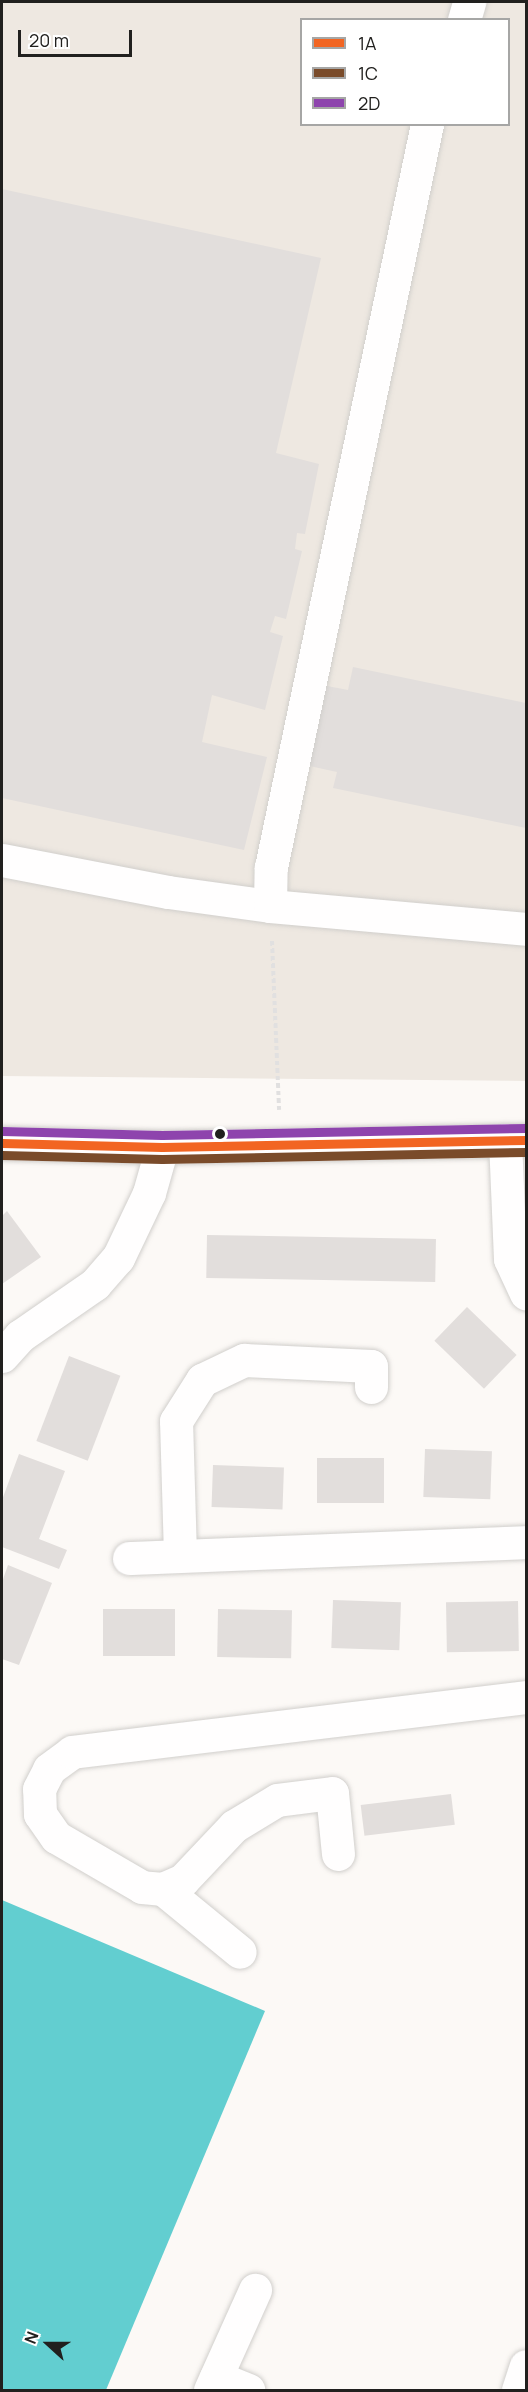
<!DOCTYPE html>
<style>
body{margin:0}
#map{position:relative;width:528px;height:2392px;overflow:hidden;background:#fcf9f6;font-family:Manrope,sans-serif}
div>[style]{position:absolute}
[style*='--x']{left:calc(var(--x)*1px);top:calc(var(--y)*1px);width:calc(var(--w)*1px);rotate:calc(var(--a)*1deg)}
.built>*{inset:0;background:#eee8e1}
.water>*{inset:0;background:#62ced0}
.building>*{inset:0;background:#e2dedc;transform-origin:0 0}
.path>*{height:4px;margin-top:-2px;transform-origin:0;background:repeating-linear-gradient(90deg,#e1e0e0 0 4.5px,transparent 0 7.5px)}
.roads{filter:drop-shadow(0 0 2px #d1cfcc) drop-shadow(0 0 2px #d1cfcc)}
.minor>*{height:33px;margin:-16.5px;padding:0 16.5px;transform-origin:16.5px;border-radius:16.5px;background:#fffefe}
.major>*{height:33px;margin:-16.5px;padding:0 16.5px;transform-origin:16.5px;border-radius:16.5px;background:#fffefe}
.bus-1>*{height:9px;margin:-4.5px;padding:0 4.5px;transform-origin:4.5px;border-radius:4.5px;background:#f26522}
.bus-2>*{height:9px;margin:-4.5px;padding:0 4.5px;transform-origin:4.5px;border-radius:4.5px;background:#7a4b2a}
.bus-3>*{height:9px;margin:-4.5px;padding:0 4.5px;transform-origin:4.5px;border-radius:4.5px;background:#8e44ad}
.dots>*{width:16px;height:16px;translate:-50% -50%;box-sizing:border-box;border:3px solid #fff;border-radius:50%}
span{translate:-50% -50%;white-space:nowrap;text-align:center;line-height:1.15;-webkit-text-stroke:5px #fff;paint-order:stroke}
.frame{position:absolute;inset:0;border:3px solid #21201e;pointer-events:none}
.legend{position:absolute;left:300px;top:18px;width:210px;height:108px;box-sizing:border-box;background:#fff;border:2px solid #a6a6a5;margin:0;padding:8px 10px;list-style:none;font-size:18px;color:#21201e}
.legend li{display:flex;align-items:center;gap:12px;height:30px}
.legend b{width:30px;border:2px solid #a6a6a5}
.north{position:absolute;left:18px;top:2314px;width:60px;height:60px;-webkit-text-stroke:4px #fff;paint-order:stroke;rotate:291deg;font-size:16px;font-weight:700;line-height:24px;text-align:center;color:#21201e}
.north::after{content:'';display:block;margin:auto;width:21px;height:27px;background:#21201e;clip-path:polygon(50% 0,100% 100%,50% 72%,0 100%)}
.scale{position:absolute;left:18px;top:30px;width:114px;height:27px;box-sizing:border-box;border:3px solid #21201e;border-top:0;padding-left:8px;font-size:18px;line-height:21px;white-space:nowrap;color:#21201e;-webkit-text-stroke:4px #fff;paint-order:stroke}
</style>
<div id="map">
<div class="built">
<div style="clip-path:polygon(evenodd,2px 2px,526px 2px,526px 1081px,2px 1076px,2px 2px,302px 20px,508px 20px,508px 124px,302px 124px,302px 20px)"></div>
</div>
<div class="water">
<div style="clip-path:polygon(2px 1900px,265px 2011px,106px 2390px,2px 2390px)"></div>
</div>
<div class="building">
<div style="clip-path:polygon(2px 189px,321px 258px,276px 453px,319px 464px,305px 534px,297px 533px,295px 549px,302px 551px,286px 619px,275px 616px,270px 632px,283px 636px,265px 710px,212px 695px,202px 742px,267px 757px,244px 850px,2px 798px)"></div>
<div style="clip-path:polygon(353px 667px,526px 703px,526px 828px,333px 788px,337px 772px,305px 765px,322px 685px,348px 690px)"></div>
<div style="clip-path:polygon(7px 1211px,41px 1257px,2px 1284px,2px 1216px)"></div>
<div style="left:207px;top:1235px;width:229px;height:43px;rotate:1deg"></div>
<div style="left:467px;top:1307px;width:69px;height:47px;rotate:44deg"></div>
<div style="left:69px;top:1356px;width:55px;height:91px;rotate:21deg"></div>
<div style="left:425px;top:1449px;width:67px;height:48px;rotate:2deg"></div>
<div style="clip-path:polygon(19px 1454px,65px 1471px,39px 1539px,67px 1550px,59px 1569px,2px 1547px,2px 1500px)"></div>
<div style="left:317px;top:1458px;width:67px;height:45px"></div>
<div style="left:213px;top:1465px;width:71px;height:42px;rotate:2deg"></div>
<div style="clip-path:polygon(8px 1565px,52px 1583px,19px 1665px,2px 1659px,2px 1582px)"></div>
<div style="left:333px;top:1600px;width:68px;height:48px;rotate:2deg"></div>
<div style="left:518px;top:1601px;width:50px;height:72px;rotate:89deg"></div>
<div style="left:103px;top:1609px;width:72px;height:47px"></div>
<div style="left:218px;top:1609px;width:74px;height:48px;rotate:1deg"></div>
<div style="left:451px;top:1794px;width:31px;height:91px;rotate:83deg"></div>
</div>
<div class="path">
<div style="--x:272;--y:941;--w:169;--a:87.6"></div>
</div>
<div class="roads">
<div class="minor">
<div style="--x:464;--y:20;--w:19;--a:-74"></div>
<div style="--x:2;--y:860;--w:169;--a:10.9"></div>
<div style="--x:168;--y:892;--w:103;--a:7.8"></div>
<div style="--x:270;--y:906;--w:257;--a:5.1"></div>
<div style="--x:270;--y:906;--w:39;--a:-89"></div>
<div style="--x:271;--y:867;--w:759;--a:-78.14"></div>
<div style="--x:505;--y:1140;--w:119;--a:87.6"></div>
<div style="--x:510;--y:1259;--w:38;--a:65"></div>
<div style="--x:2;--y:1356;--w:27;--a:-48"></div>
<div style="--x:20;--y:1336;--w:91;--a:-34.7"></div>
<div style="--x:95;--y:1284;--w:35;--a:-49"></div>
<div style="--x:118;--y:1258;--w:72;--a:-64.5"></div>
<div style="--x:149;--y:1193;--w:48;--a:-74.2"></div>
<div style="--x:180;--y:1555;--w:134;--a:-91.7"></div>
<div style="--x:176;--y:1421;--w:49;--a:-57.6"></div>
<div style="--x:202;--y:1380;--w:47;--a:-25.5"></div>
<div style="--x:244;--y:1360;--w:127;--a:2.7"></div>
<div style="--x:371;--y:1366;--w:21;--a:90"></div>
<div style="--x:129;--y:1558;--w:397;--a:-2.3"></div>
<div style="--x:338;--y:1854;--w:61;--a:-95.6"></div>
<div style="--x:332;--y:1793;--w:55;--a:172.7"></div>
<div style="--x:277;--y:1800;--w:50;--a:148.8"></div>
<div style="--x:234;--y:1826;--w:74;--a:133.4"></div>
<div style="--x:183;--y:1880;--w:22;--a:156"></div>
<div style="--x:163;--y:1889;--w:21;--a:-175"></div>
<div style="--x:142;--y:1887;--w:99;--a:-149.8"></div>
<div style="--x:56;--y:1837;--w:28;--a:-125"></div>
<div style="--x:40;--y:1814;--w:25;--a:-92"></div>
<div style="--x:39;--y:1789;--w:22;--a:-63"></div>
<div style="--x:49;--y:1769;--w:29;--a:-36"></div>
<div style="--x:72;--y:1752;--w:457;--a:-6.9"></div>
<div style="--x:163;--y:1889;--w:99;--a:39.3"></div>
<div style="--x:216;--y:2377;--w:35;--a:22"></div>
<div style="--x:210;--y:2390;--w:110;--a:-65.8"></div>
<div style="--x:518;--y:2390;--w:25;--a:-72"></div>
</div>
<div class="major">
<div style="--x:2;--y:1143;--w:160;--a:1.4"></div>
<div style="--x:162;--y:1147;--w:364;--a:-1.1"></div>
</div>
</div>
<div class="bus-1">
<div style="--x:2;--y:1143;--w:160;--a:1.4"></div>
<div style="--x:162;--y:1147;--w:364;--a:-1.1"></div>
</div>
<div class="bus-2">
<div style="--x:2;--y:1155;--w:160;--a:1.4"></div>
<div style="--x:162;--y:1159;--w:364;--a:-1.1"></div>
</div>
<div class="bus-3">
<div style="--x:2;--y:1131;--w:160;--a:1.4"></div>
<div style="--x:162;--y:1135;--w:364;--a:-1.1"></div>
</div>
<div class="dots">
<div style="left:220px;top:1134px;background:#21201e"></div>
</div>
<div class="frame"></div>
<ul class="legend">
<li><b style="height:8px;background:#f26522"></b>1A</li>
<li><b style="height:8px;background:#7a4b2a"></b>1C</li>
<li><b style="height:8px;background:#8e44ad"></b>2D</li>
</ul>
<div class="north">N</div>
<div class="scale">20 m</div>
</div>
